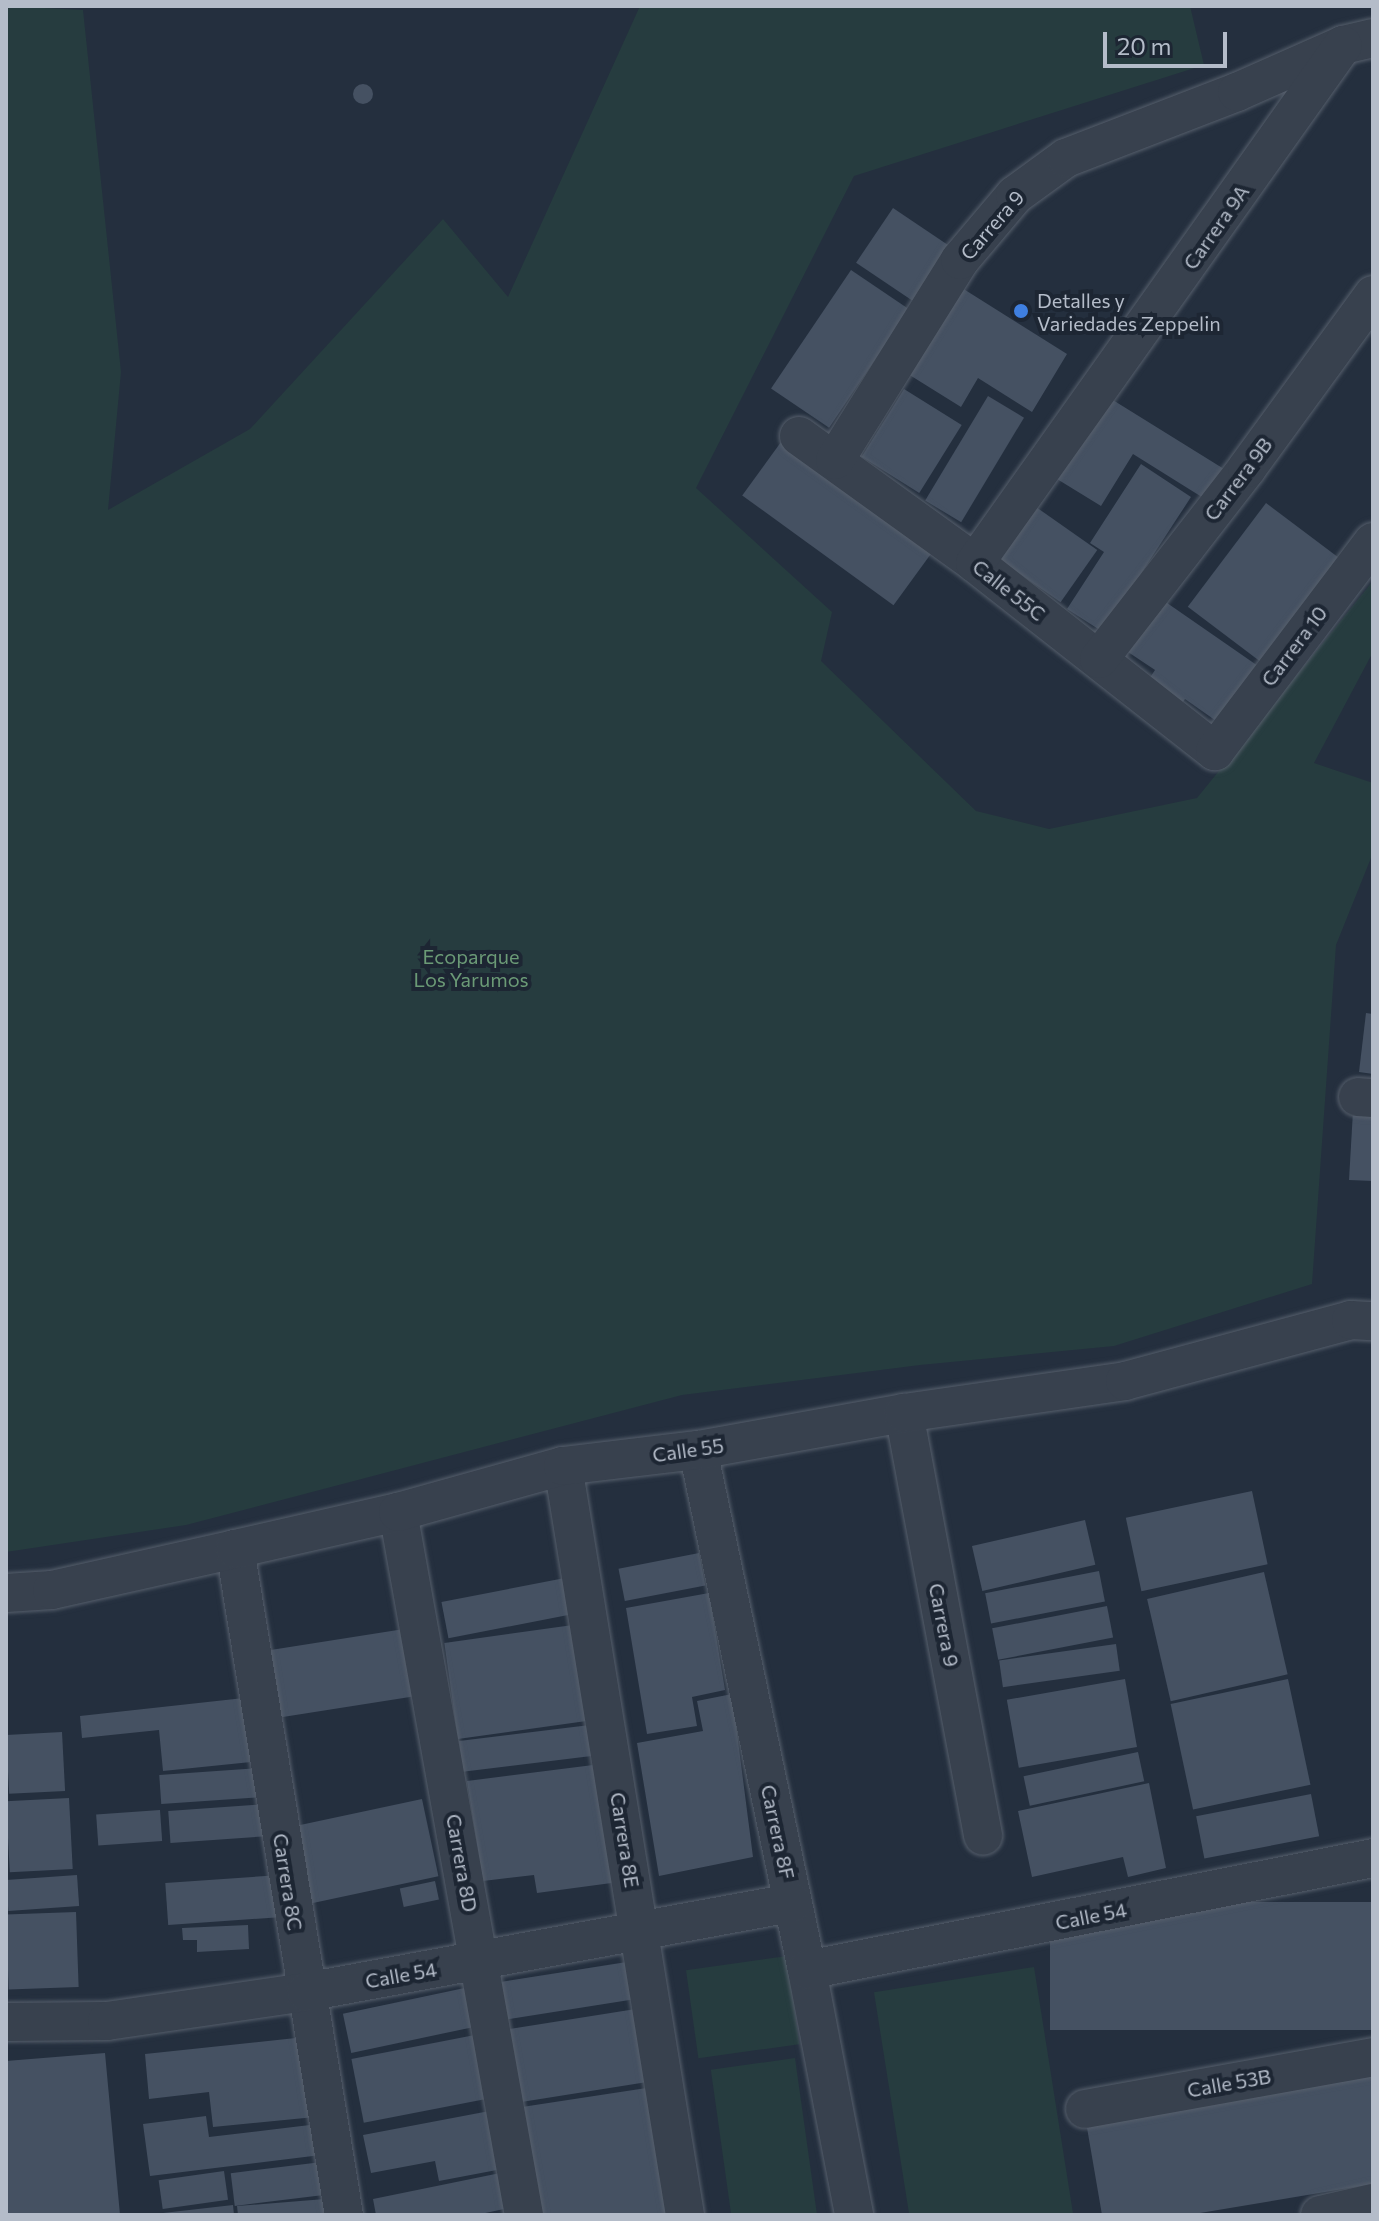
<!DOCTYPE html>
<style>
body{margin:0}
#map{position:relative;width:1379px;height:2221px;overflow:hidden;background:#242f3e;font-family:Commissioner,sans-serif}
div>[style]{position:absolute}
[style*='--x']{left:calc(var(--x)*1px);top:calc(var(--y)*1px);width:calc(var(--w)*1px);rotate:calc(var(--a)*1deg)}
.green>*{inset:0;background:#263c3f;transform-origin:0 0}
.building>*{inset:0;background:#455162;transform-origin:0 0}
.round{border-radius:50%}
.roads{filter:drop-shadow(0 0 2px #565f6c) drop-shadow(0 0 2px #565f6c)}
.street>*{height:38px;margin:-19px;padding:0 19px;transform-origin:19px;border-radius:19px;background:#38414e}
.dots>*{width:22px;height:22px;translate:-50% -50%;box-sizing:border-box;border:4px solid #1d2633;border-radius:50%}
span{translate:-50% -50%;white-space:nowrap;text-align:center;line-height:1.15;-webkit-text-stroke:8px #1d2633;paint-order:stroke}
.street-label{font-size:20px;color:#b4bcc9}
.poi-label{font-size:20px;color:#b4bcc9}
.left{translate:0 -50%;text-align:left}
.park-label{font-size:20px;color:#6b9a76}
.frame{position:absolute;inset:0;border:8px solid #b4bcc9;pointer-events:none}
.scale{position:absolute;left:1103px;top:32px;width:124px;height:36px;box-sizing:border-box;border:4px solid #b4bcc9;border-top:0;padding-left:10px;font-size:24px;line-height:28px;white-space:nowrap;color:#b4bcc9;-webkit-text-stroke:6px #1d2633;paint-order:stroke}
</style>
<div id="map">
<div class="green">
<div style="clip-path:polygon(6px 6px,83px 10px,121px 372px,108px 510px,250px 429px,443px 219px,508px 297px,640px 6px,1190px 6px,1204px 65px,854px 176px,696px 488px,832px 612px,821px 661px,976px 811px,1049px 829px,1197px 798px,1373px 581px,1373px 652px,1314px 763px,1373px 783px,1373px 853px,1336px 945px,1312px 1284px,1114px 1346px,920px 1365px,682px 1395px,186px 1525px,6px 1552px)"></div>
<div style="left:787px;top:1956px;width:89px;height:102px;rotate:82deg"></div>
<div style="left:1034px;top:1967px;width:251px;height:162px;rotate:81deg"></div>
<div style="left:795px;top:2058px;width:159px;height:85px;rotate:82deg"></div>
</div>
<div class="building">
<div class="round" style="left:353px;top:84px;width:20px;height:20px"></div>
<div style="left:893px;top:208px;width:69px;height:66px;rotate:34deg"></div>
<div style="left:851px;top:270px;width:70px;height:143px;rotate:34deg"></div>
<div style="clip-path:polygon(962px 288px,1067px 354px,1032px 412px,978px 378px,961px 407px,908px 374px)"></div>
<div style="left:904px;top:389px;width:68px;height:80px;rotate:32deg"></div>
<div style="left:988px;top:396px;width:42px;height:122px;rotate:31deg"></div>
<div style="clip-path:polygon(1108px 397px,1224px 469px,1205px 499px,1133px 454px,1101px 506px,1057px 479px)"></div>
<div style="left:781px;top:442px;width:187px;height:66px;rotate:36deg"></div>
<div style="clip-path:polygon(1141px 464px,1191px 497px,1103px 632px,1067px 609px,1104px 552px,1090px 543px)"></div>
<div style="left:1026px;top:500px;width:87px;height:64px;rotate:35deg"></div>
<div style="left:1266px;top:503px;width:92px;height:130px;rotate:37deg"></div>
<div style="clip-path:polygon(1157px 596px,1258px 666px,1219px 723px,1185px 699px,1176px 711px,1143px 688px,1155px 670px,1122px 648px)"></div>
<div style="clip-path:polygon(1366px 1013px,1373px 1014px,1373px 1074px,1359px 1072px)"></div>
<div style="clip-path:polygon(1353px 1111px,1373px 1112px,1373px 1181px,1349px 1180px)"></div>
<div style="left:1252px;top:1491px;width:75px;height:129px;rotate:78deg"></div>
<div style="left:1085px;top:1520px;width:46px;height:116px;rotate:77deg"></div>
<div style="left:699px;top:1553px;width:33px;height:82px;rotate:79deg"></div>
<div style="left:1099px;top:1571px;width:31px;height:116px;rotate:79deg"></div>
<div style="left:1264px;top:1572px;width:105px;height:120px;rotate:77deg"></div>
<div style="left:570px;top:1577px;width:37px;height:131px;rotate:79deg"></div>
<div style="clip-path:polygon(709px 1593px,725px 1690px,692px 1697px,697px 1726px,647px 1734px,626px 1608px)"></div>
<div style="left:1107px;top:1606px;width:32px;height:117px;rotate:79deg"></div>
<div style="left:580px;top:1624px;width:97px;height:137px;rotate:82deg"></div>
<div style="left:404px;top:1629px;width:68px;height:135px;rotate:81deg"></div>
<div style="left:1116px;top:1644px;width:27px;height:118px;rotate:82deg"></div>
<div style="left:1125px;top:1679px;width:69px;height:120px;rotate:80deg"></div>
<div style="left:1288px;top:1679px;width:108px;height:120px;rotate:78deg"></div>
<div style="clip-path:polygon(732px 1694px,753px 1857px,659px 1876px,637px 1743px,703px 1731px,697px 1701px)"></div>
<div style="clip-path:polygon(253px 1697px,260px 1761px,163px 1771px,159px 1730px,82px 1738px,80px 1716px)"></div>
<div style="left:598px;top:1724px;width:31px;height:140px;rotate:83deg"></div>
<div style="left:62px;top:1732px;width:59px;height:56px;rotate:87deg"></div>
<div style="left:1138px;top:1752px;width:30px;height:117px;rotate:78deg"></div>
<div style="clip-path:polygon(601px 1764px,619px 1882px,537px 1893px,534px 1875px,483px 1881px,467px 1781px)"></div>
<div style="left:261px;top:1768px;width:29px;height:102px;rotate:86deg"></div>
<div style="clip-path:polygon(1149px 1783px,1166px 1868px,1128px 1877px,1123px 1857px,1032px 1877px,1018px 1811px)"></div>
<div style="left:1311px;top:1794px;width:43px;height:117px;rotate:79deg"></div>
<div style="left:69px;top:1798px;width:71px;height:63px;rotate:87deg"></div>
<div style="left:422px;top:1799px;width:79px;height:133px;rotate:78deg"></div>
<div style="left:268px;top:1804px;width:32px;height:100px;rotate:86deg"></div>
<div style="left:160px;top:1810px;width:31px;height:64px;rotate:86deg"></div>
<div style="left:77px;top:1875px;width:31px;height:71px;rotate:86deg"></div>
<div style="left:280px;top:1875px;width:42px;height:115px;rotate:86deg"></div>
<div style="left:435px;top:1881px;width:19px;height:36px;rotate:78deg"></div>
<div style="left:1373px;top:1902px;width:128px;height:323px;rotate:90deg"></div>
<div style="left:76px;top:1912px;width:75px;height:70px;rotate:88deg"></div>
<div style="clip-path:polygon(248px 1925px,249px 1949px,197px 1952px,197px 1940px,183px 1940px,182px 1928px)"></div>
<div style="left:633px;top:1961px;width:38px;height:141px;rotate:81deg"></div>
<div style="left:474px;top:1986px;width:40px;height:134px;rotate:78deg"></div>
<div style="left:642px;top:2008px;width:74px;height:137px;rotate:81deg"></div>
<div style="left:480px;top:2034px;width:65px;height:131px;rotate:79deg"></div>
<div style="clip-path:polygon(305px 2037px,315px 2117px,213px 2127px,209px 2092px,149px 2099px,145px 2054px)"></div>
<div style="clip-path:polygon(105px 2053px,120px 2215px,6px 2215px,6px 2061px)"></div>
<div style="clip-path:polygon(1373px 2069px,1373px 2184px,1188px 2215px,1102px 2215px,1085px 2116px)"></div>
<div style="clip-path:polygon(653px 2087px,673px 2215px,540px 2215px,522px 2107px)"></div>
<div style="clip-path:polygon(500px 2109px,512px 2167px,439px 2181px,435px 2161px,371px 2173px,363px 2135px)"></div>
<div style="clip-path:polygon(206px 2116px,209px 2137px,318px 2124px,321px 2155px,150px 2176px,143px 2124px)"></div>
<div style="left:330px;top:2161px;width:33px;height:100px;rotate:83deg"></div>
<div style="left:224px;top:2171px;width:29px;height:66px;rotate:82deg"></div>
<div style="clip-path:polygon(510px 2171px,518px 2206px,476px 2215px,376px 2215px,373px 2199px)"></div>
<div style="clip-path:polygon(337px 2198px,339px 2215px,238px 2215px,237px 2206px)"></div>
<div style="clip-path:polygon(233px 2205px,234px 2215px,163px 2215px,163px 2213px)"></div>
</div>
<div class="roads">
<div class="street">
<div style="--x:799;--y:436;--w:217;--a:35.8"></div>
<div style="--x:975;--y:563;--w:305;--a:38.1"></div>
<div style="--x:1215;--y:751;--w:262;--a:-52.9"></div>
<div style="--x:835;--y:460;--w:236;--a:-58"></div>
<div style="--x:960;--y:260;--w:85;--a:-49.8"></div>
<div style="--x:1015;--y:195;--w:63;--a:-36"></div>
<div style="--x:1066;--y:158;--w:183;--a:-21.1"></div>
<div style="--x:1237;--y:92;--w:116;--a:-23.9"></div>
<div style="--x:1343;--y:45;--w:31;--a:-13"></div>
<div style="--x:975;--y:563;--w:635;--a:-54.61"></div>
<div style="--x:1099;--y:659;--w:242;--a:-52.2"></div>
<div style="--x:1247;--y:468;--w:214;--a:-53.9"></div>
<div style="--x:1358;--y:1097;--w:15;--a:4"></div>
<div style="--x:904;--y:1413;--w:430;--a:79.4"></div>
<div style="--x:698;--y:1450;--w:531;--a:78.16"></div>
<div style="--x:807;--y:1970;--w:249;--a:79.1"></div>
<div style="--x:563;--y:1466;--w:759;--a:80.75"></div>
<div style="--x:398;--y:1512;--w:714;--a:79.84"></div>
<div style="--x:235;--y:1549;--w:675;--a:80.71"></div>
<div style="--x:6;--y:1593;--w:46;--a:-3.7"></div>
<div style="--x:52;--y:1590;--w:188;--a:-12.6"></div>
<div style="--x:235;--y:1549;--w:167;--a:-12.8"></div>
<div style="--x:398;--y:1512;--w:171;--a:-15.6"></div>
<div style="--x:563;--y:1466;--w:136;--a:-6.8"></div>
<div style="--x:698;--y:1450;--w:209;--a:-10.2"></div>
<div style="--x:904;--y:1413;--w:223;--a:-8.2"></div>
<div style="--x:1125;--y:1381;--w:234;--a:-15.1"></div>
<div style="--x:1351;--y:1320;--w:22;--a:3"></div>
<div style="--x:807;--y:1970;--w:577;--a:-11.19"></div>
<div style="--x:6;--y:2022;--w:101;--a:-0.6"></div>
<div style="--x:107;--y:2021;--w:201;--a:-8.3"></div>
<div style="--x:306;--y:1992;--w:495;--a:-10.4"></div>
<div style="--x:1085;--y:2109;--w:293;--a:-10.2"></div>
<div style="--x:1320;--y:2215;--w:54;--a:-12.8"></div>
</div>
</div>
<div class="dots">
<div style="left:1021px;top:311px;background:#3f7fe0"></div>
</div>
<div class="street-label">
<span style="left:992px;top:225px;rotate:-49deg">Carrera 9</span>
<span style="left:1216px;top:227px;rotate:-55deg">Carrera 9A</span>
<span style="left:1238px;top:479px;rotate:-53deg">Carrera 9B</span>
<span style="left:1009px;top:590px;rotate:38deg">Calle 55C</span>
<span style="left:1294px;top:646px;rotate:-53deg">Carrera 10</span>
<span style="left:688px;top:1450px;rotate:-8deg">Calle 55</span>
<span style="left:944px;top:1625px;rotate:79deg">Carrera 9</span>
<span style="left:778px;top:1832px;rotate:78deg">Carrera 8F</span>
<span style="left:625px;top:1840px;rotate:81deg">Carrera 8E</span>
<span style="left:462px;top:1863px;rotate:80deg">Carrera 8D</span>
<span style="left:288px;top:1882px;rotate:81deg">Carrera 8C</span>
<span style="left:1091px;top:1916px;rotate:-11deg">Calle 54</span>
<span style="left:401px;top:1975px;rotate:-10deg">Calle 54</span>
<span style="left:1229px;top:2083px;rotate:-10deg">Calle 53B</span>
</div>
<div class="poi-label">
<span class="left" style="left:1037px;top:312px">Detalles y<br>Variedades Zeppelin</span>
</div>
<div class="park-label">
<span style="left:471px;top:968px">Ecoparque<br>Los Yarumos</span>
</div>
<div class="frame"></div>
<div class="scale">20 m</div>
</div>
